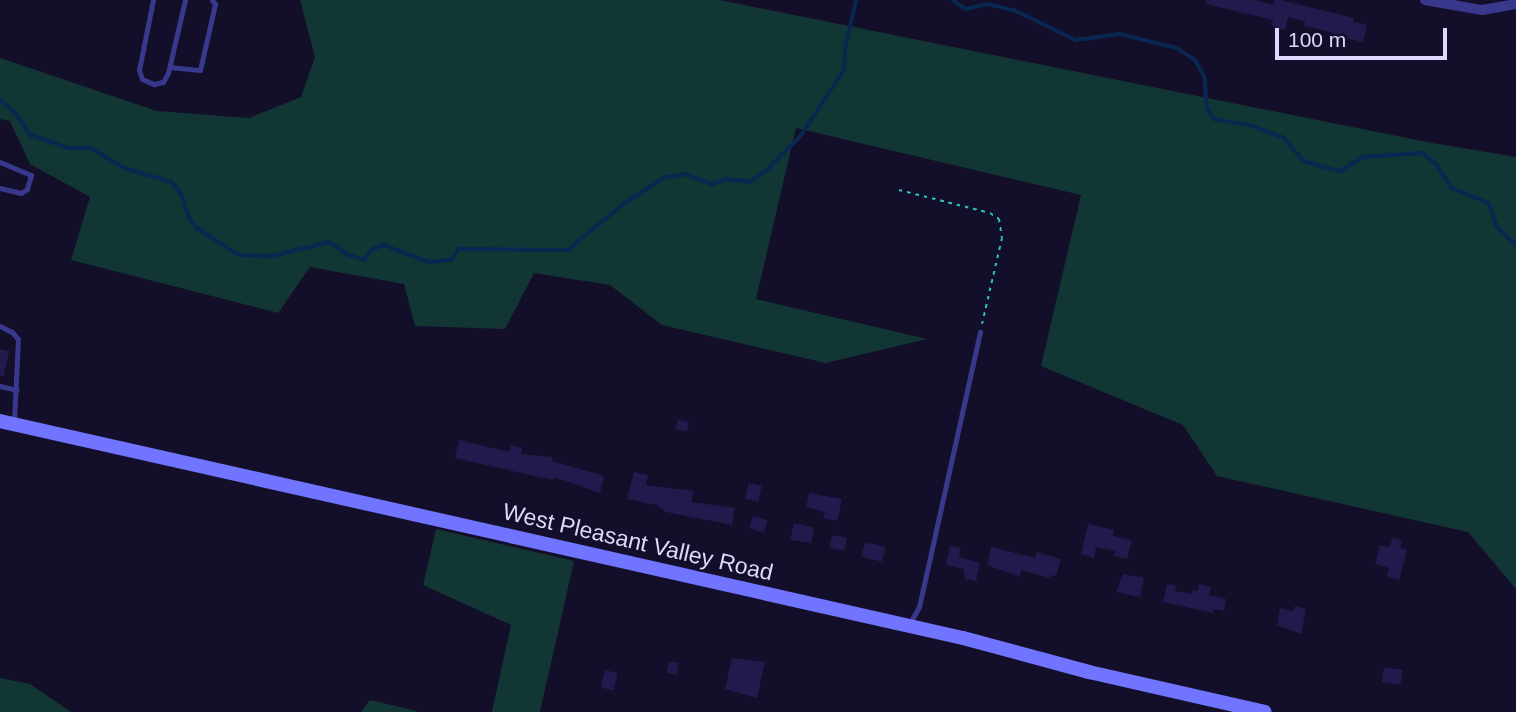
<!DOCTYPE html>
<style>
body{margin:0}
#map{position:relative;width:1516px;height:712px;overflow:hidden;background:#130f2b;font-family:Helvetica,sans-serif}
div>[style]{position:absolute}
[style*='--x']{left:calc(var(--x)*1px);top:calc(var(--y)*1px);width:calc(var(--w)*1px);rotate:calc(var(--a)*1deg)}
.green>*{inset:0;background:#123633}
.stream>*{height:3.5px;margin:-1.75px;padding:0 1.75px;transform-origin:1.75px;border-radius:1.75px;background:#092750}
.building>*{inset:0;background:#221a4d;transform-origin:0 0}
.path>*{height:2px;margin-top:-1px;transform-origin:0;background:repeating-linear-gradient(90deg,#29c4b2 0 3.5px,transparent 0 8.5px)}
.service>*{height:5px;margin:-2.5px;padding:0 2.5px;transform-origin:2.5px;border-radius:2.5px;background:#38398d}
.minor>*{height:10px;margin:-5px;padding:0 5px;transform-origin:5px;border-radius:5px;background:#38398d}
.secondary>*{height:14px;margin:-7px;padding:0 7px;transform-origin:7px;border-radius:7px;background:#7074ff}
span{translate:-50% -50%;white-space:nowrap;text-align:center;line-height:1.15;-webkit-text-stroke:5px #130f2b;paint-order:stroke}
.street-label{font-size:23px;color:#dcd9ff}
.scale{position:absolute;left:1275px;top:28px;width:172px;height:32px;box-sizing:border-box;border:4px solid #dcd9ff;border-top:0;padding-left:9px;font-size:21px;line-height:24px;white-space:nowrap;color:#dcd9ff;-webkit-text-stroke:5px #130f2b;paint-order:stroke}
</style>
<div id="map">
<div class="green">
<div style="clip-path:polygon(300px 0,719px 0,1432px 143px,1516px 157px,1516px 589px,1468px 532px,1217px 476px,1183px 425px,1041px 366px,1081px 195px,796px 128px,756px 299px,927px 339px,826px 363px,662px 325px,610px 285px,534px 273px,505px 329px,415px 326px,404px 284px,310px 267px,278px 313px,71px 260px,90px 197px,30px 164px,10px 121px,0 119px,0 58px,157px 111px,249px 118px,301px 97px,315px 57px)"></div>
<div style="clip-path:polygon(436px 529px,574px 561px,540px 712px,492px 712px,511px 625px,423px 585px)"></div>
<div style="clip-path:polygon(0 678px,30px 684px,71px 712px,0 712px)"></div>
<div style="clip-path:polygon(370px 700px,417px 711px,417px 712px,361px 712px)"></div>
</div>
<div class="stream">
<div style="--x:953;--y:0;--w:16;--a:35"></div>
<div style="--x:966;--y:9;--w:22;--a:-13"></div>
<div style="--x:987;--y:4;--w:28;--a:13"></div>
<div style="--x:1014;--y:10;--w:69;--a:25.8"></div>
<div style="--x:1076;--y:40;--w:44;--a:-7.8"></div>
<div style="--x:1120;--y:34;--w:59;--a:13.8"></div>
<div style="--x:1177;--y:48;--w:23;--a:34"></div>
<div style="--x:1196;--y:61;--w:18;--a:61"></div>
<div style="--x:1205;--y:77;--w:30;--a:86"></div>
<div style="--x:1207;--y:107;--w:14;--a:60"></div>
<div style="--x:1214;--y:119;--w:39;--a:10"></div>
<div style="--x:1252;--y:126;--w:33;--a:20"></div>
<div style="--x:1283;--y:137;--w:32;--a:49"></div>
<div style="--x:1304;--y:161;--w:37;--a:16"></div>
<div style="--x:1340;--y:171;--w:27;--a:-31"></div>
<div style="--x:1363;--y:157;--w:60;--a:-3.8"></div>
<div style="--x:1423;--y:153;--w:18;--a:41"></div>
<div style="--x:1437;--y:165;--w:27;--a:57"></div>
<div style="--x:1452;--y:188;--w:40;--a:22"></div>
<div style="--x:1489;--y:203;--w:24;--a:71"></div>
<div style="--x:1497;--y:226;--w:27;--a:45"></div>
<div style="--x:0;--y:100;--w:21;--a:39"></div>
<div style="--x:16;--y:113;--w:27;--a:56"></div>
<div style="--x:31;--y:135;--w:39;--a:19"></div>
<div style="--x:68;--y:148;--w:23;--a:0"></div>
<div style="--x:91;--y:148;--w:39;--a:31"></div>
<div style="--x:124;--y:168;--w:50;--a:16.3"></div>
<div style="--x:172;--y:182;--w:16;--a:52"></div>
<div style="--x:182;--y:195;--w:25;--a:72"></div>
<div style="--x:190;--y:219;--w:11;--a:52"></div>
<div style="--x:197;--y:228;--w:50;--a:32.7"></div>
<div style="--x:239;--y:255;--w:33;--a:2"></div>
<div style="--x:272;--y:256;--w:60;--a:-13.6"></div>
<div style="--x:330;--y:242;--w:21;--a:35"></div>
<div style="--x:347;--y:254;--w:18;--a:19"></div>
<div style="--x:364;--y:260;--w:12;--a:-55"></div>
<div style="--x:371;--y:250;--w:14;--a:-21"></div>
<div style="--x:384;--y:245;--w:48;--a:20.7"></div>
<div style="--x:429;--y:262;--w:22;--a:-5"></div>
<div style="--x:451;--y:260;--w:14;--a:-54"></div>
<div style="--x:459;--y:249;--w:109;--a:0.5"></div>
<div style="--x:568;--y:250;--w:72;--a:-39.9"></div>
<div style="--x:623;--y:204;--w:49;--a:-32.4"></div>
<div style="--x:664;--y:178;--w:20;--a:-11"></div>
<div style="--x:684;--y:174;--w:30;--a:20"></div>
<div style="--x:712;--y:184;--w:16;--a:-18"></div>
<div style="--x:727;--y:179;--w:23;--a:7"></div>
<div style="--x:750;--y:182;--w:24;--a:-36"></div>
<div style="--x:769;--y:168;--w:44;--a:-45"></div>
<div style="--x:800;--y:137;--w:80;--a:-56.7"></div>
<div style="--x:844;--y:70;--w:21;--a:-87"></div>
<div style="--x:845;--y:49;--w:50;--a:-77.3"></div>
</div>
<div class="building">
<div style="clip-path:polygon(1206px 0,1254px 0,1274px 5px,1275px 0,1280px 0,1354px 18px,1353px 22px,1367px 25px,1363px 42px,1332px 35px,1332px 32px,1304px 26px,1305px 21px,1288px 17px,1285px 30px,1272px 26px,1273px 20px,1206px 4px)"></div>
<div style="clip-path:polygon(0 349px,9px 351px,4px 376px,0 376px)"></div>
<div style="clip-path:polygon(678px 420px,689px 422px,687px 432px,675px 429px)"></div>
<div style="clip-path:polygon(459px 440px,509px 452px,511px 445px,522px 448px,521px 454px,552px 457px,552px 461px,604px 476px,600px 493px,554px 477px,553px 480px,455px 458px)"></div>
<div style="clip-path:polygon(634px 472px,648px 475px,646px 485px,694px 491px,691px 502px,735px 508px,732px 525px,666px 512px,657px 505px,627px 499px)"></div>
<div style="left:749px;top:483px;width:13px;height:16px;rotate:13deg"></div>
<div style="clip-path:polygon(809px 493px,842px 499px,837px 521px,823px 518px,825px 512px,806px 507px)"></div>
<div style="left:753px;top:516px;width:15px;height:13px;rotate:16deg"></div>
<div style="clip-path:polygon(794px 523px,814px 528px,811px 543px,790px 540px)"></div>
<div style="clip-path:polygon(1088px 524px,1114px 530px,1113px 536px,1132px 540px,1127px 559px,1114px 556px,1115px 551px,1096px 547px,1094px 558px,1081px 554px)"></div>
<div style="left:832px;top:535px;width:15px;height:13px;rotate:11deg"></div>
<div style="clip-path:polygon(1392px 538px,1402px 540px,1400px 548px,1407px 550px,1399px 580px,1387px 576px,1389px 568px,1375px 564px,1380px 545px,1390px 547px)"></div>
<div style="left:865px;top:542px;width:21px;height:15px;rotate:14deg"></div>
<div style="clip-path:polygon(950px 546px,961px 548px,959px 557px,980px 563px,976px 581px,965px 579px,964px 569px,946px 565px)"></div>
<div style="clip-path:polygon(991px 547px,1035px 558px,1037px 552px,1061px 559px,1056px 576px,1051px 575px,1050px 578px,1021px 570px,1020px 577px,987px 565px)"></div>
<div style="clip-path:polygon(1123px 574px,1144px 578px,1140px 597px,1116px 592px)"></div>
<div style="clip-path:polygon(1167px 584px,1176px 586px,1175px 591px,1192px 594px,1193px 590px,1198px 591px,1199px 584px,1211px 587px,1209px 595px,1226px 599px,1224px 611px,1214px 609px,1213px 613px,1163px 602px)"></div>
<div style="clip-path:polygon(1295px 606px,1306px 609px,1301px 634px,1277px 625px,1280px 608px,1294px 611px)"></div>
<div style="clip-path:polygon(732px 658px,765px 662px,757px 698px,725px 689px)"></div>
<div style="left:669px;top:661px;width:10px;height:12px;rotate:11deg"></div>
<div style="left:1384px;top:667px;width:19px;height:15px;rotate:9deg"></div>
<div style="left:605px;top:670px;width:13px;height:18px;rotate:13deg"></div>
</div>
<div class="path">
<div style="--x:899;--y:190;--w:94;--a:14.2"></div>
<div style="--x:990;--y:213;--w:11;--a:34"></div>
<div style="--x:999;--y:219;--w:19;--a:81"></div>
<div style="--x:1002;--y:238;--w:88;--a:103.1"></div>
</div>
<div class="service">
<div style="--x:153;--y:0;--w:71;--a:101.3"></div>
<div style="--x:139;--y:70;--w:9;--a:72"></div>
<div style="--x:142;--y:79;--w:13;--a:23"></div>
<div style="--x:154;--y:84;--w:9;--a:-13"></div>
<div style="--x:163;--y:82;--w:10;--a:-61"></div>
<div style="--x:168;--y:73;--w:75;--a:-76.9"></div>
<div style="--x:170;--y:67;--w:30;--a:6"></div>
<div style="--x:200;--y:70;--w:68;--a:-77.2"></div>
<div style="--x:215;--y:4;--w:5;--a:-127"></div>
<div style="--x:0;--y:162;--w:34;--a:23"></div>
<div style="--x:31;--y:175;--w:15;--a:106"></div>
<div style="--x:27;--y:189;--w:7;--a:146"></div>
<div style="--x:21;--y:193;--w:22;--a:-167"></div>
<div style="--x:0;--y:326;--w:13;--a:27"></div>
<div style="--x:12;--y:332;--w:9;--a:49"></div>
<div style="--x:18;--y:339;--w:82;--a:92.8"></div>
<div style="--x:0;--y:386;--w:17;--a:13"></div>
<div style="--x:910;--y:623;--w:18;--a:-61"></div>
<div style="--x:919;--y:607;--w:282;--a:-77.5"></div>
</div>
<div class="minor">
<div style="--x:1425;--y:0;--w:58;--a:10"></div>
<div style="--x:1482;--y:10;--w:35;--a:-10"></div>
</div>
<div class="secondary">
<div style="--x:0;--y:421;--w:987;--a:12.7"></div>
<div style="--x:963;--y:638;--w:131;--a:15.1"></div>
<div style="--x:1089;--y:672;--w:180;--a:12.8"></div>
</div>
<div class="street-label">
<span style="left:638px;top:542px;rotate:13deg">West Pleasant Valley Road</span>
</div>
<div class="scale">100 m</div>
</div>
